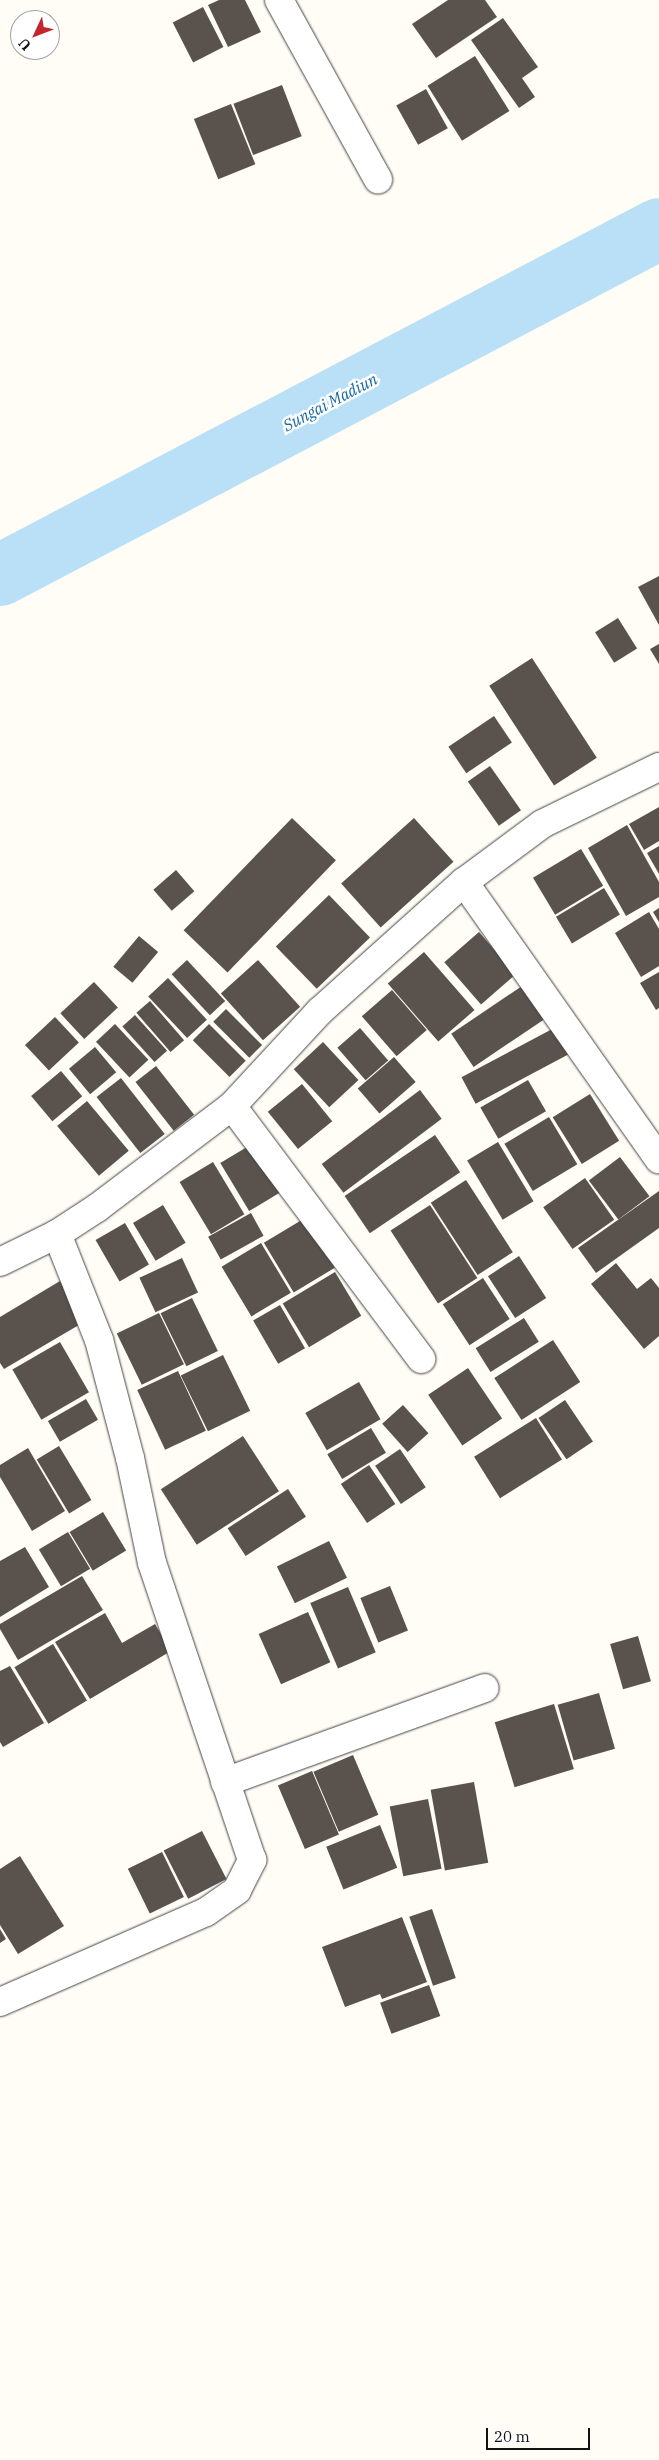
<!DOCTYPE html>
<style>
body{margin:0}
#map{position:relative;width:659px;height:2460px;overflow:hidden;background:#fffdf5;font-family:"IBM Plex Serif",serif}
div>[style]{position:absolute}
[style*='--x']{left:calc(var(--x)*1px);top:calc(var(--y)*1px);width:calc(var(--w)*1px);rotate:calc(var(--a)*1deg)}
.river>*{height:62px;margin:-31px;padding:0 31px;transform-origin:31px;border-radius:31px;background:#b9e0f7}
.building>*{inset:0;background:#5a524d;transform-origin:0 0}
.roads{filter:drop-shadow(0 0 1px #444) drop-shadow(0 0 1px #444)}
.street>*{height:28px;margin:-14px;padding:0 14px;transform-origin:14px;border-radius:14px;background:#fff}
span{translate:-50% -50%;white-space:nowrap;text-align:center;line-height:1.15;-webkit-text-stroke:5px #fff;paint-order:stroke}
.water-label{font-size:16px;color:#1768a6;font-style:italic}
.north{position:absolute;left:10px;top:10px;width:50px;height:50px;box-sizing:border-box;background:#fff;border:1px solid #a0a0a0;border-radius:50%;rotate:227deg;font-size:14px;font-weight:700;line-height:20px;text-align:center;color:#111}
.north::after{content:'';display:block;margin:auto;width:18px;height:22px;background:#c4262e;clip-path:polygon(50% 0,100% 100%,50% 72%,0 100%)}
.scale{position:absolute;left:486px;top:2428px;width:104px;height:22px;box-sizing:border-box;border:2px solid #111;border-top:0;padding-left:6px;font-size:15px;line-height:18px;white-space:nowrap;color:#111;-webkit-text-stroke:4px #fff;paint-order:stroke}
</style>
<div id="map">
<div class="river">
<div style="--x:0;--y:575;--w:744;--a:-27.7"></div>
</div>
<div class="building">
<div style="clip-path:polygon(219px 0,245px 0,261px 32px,228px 47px,208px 5px)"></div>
<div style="clip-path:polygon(448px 0,485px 0,497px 17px,436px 58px,412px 24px)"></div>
<div style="left:203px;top:7px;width:45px;height:34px;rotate:63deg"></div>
<div style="clip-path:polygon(503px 18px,538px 67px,522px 78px,535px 97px,519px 108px,471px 40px)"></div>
<div style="left:475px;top:56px;width:65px;height:56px;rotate:58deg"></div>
<div style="left:282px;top:85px;width:55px;height:52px;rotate:69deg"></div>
<div style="left:426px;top:89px;width:45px;height:34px;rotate:61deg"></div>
<div style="left:231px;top:104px;width:65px;height:40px;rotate:68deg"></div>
<div style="clip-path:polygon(659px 576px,659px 625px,638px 587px)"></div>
<div style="left:618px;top:618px;width:36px;height:27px;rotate:58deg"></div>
<div style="clip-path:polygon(659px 644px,659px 664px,650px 649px)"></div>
<div style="left:532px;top:658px;width:119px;height:51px;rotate:57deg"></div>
<div style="left:494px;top:716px;width:32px;height:55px;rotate:56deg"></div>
<div style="left:490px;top:766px;width:54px;height:27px;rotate:55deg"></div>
<div style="clip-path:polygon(659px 807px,659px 841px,644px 850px,629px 824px)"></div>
<div style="left:292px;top:818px;width:61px;height:156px;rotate:44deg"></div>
<div style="left:414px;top:818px;width:59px;height:98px;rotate:48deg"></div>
<div style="clip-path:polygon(627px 825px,659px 882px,659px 897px,626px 916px,588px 848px)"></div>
<div style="clip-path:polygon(659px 846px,659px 874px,647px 853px)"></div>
<div style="left:581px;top:849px;width:43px;height:56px;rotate:59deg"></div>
<div style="left:176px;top:870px;width:28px;height:30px;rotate:49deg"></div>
<div style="left:604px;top:888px;width:31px;height:56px;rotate:59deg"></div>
<div style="left:329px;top:895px;width:59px;height:74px;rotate:46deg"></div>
<div style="clip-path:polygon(659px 908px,659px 922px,653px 912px)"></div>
<div style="clip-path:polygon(649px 912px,659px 929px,659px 966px,641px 977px,615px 933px)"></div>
<div style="left:479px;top:932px;width:56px;height:46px;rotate:49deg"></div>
<div style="left:139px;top:936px;width:25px;height:40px;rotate:40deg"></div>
<div style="left:424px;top:952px;width:77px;height:48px;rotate:49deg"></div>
<div style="left:187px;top:960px;width:56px;height:21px;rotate:47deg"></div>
<div style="left:258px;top:960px;width:63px;height:50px;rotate:48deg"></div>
<div style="clip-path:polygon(659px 972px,659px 1008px,656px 1010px,640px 983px)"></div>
<div style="left:168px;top:978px;width:57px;height:27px;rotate:47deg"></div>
<div style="left:94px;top:982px;width:35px;height:46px;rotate:47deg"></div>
<div style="left:525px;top:984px;width:40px;height:89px;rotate:56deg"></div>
<div style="left:392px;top:990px;width:53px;height:40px;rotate:49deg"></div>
<div style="left:150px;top:1001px;width:52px;height:18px;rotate:49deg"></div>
<div style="left:226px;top:1009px;width:51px;height:18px;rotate:45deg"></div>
<div style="left:135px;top:1015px;width:48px;height:17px;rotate:48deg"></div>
<div style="left:55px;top:1017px;width:35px;height:41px;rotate:47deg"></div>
<div style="left:115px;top:1024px;width:49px;height:26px;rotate:47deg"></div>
<div style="left:209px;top:1024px;width:52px;height:23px;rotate:45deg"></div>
<div style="left:556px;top:1027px;width:30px;height:107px;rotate:62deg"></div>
<div style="left:360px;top:1028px;width:43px;height:30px;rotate:49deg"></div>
<div style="left:323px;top:1042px;width:52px;height:40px;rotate:47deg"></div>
<div style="left:95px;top:1047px;width:33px;height:34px;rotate:50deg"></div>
<div style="left:394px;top:1057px;width:33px;height:48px;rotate:49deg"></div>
<div style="left:156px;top:1066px;width:62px;height:26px;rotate:52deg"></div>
<div style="left:61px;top:1071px;width:33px;height:39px;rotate:50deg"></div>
<div style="left:121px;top:1078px;width:71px;height:31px;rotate:52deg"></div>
<div style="left:528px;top:1080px;width:36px;height:55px;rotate:60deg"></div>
<div style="left:302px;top:1084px;width:48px;height:44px;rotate:51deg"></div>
<div style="left:420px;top:1090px;width:36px;height:123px;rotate:53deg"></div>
<div style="left:590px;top:1094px;width:55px;height:44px;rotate:58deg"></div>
<div style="left:87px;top:1101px;width:65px;height:39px;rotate:50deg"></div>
<div style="left:549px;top:1117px;width:55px;height:52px;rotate:59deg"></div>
<div style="left:435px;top:1135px;width:45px;height:109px;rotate:56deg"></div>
<div style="left:498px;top:1142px;width:69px;height:36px;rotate:59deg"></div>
<div style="left:252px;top:1144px;width:56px;height:37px;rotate:59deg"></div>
<div style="left:620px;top:1157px;width:49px;height:39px;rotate:53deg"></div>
<div style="left:213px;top:1162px;width:61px;height:39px;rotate:59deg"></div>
<div style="left:585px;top:1178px;width:51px;height:51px;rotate:55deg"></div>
<div style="left:466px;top:1180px;width:86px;height:42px;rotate:57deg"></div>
<div style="clip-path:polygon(659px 1191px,659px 1228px,596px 1273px,578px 1248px)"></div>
<div style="left:163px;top:1205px;width:44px;height:35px;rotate:59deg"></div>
<div style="left:430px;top:1205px;width:87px;height:47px;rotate:57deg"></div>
<div style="left:251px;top:1213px;width:26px;height:49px;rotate:61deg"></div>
<div style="left:305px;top:1218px;width:58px;height:48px;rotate:59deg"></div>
<div style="left:125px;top:1223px;width:48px;height:34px;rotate:60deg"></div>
<div style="left:261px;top:1243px;width:58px;height:46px;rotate:59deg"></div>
<div style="left:519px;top:1256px;width:50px;height:37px;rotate:57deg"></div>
<div style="left:182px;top:1258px;width:38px;height:47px;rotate:65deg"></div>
<div style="clip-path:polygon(616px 1263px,637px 1289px,651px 1278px,659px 1288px,659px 1336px,644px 1349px,591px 1284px)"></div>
<div style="left:335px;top:1272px;width:51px;height:61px;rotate:59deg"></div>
<div style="left:483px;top:1278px;width:49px;height:48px;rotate:57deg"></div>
<div style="clip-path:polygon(60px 1281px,84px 1322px,4px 1369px,0 1363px,0 1317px)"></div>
<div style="left:192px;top:1298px;width:59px;height:35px;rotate:64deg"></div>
<div style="left:280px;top:1305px;width:50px;height:31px;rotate:60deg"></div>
<div style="left:159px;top:1313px;width:57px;height:47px;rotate:64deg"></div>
<div style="left:524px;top:1318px;width:28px;height:57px;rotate:58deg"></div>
<div style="left:553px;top:1340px;width:50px;height:70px;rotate:57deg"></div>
<div style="left:60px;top:1342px;width:58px;height:55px;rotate:60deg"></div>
<div style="left:223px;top:1355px;width:62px;height:47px;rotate:64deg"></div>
<div style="left:468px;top:1368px;width:61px;height:48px;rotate:56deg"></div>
<div style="left:178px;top:1371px;width:66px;height:45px;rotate:65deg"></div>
<div style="left:359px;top:1382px;width:43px;height:62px;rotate:60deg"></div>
<div style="left:86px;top:1399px;width:24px;height:44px;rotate:60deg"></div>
<div style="left:565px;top:1400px;width:50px;height:32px;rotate:56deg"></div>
<div style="left:403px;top:1405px;width:38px;height:28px;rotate:48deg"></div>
<div style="left:536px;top:1418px;width:49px;height:73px;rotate:58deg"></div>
<div style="left:371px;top:1428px;width:29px;height:51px;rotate:59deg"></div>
<div style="left:243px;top:1436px;width:66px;height:98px;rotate:57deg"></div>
<div style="left:59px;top:1446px;width:63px;height:26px;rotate:59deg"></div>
<div style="clip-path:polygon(28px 1448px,65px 1511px,32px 1531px,0 1477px,0 1465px)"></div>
<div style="left:400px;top:1449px;width:46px;height:30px;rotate:56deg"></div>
<div style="left:369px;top:1465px;width:47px;height:34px;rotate:56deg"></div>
<div style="left:288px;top:1489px;width:33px;height:72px;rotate:57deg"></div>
<div style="left:103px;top:1512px;width:45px;height:39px;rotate:59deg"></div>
<div style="left:68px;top:1532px;width:43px;height:34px;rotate:59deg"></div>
<div style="left:329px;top:1541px;width:41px;height:58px;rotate:64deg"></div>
<div style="clip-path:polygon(25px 1547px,49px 1587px,0 1617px,0 1561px)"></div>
<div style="clip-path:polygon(82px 1576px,103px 1610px,18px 1660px,0 1629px,0 1624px)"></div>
<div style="left:390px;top:1586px;width:48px;height:32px;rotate:68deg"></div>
<div style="left:348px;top:1587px;width:71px;height:41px;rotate:67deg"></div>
<div style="left:308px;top:1612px;width:55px;height:54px;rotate:66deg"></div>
<div style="clip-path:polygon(105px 1613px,122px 1643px,155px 1624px,171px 1651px,90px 1699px,55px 1642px)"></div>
<div style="left:638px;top:1636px;width:47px;height:29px;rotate:74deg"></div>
<div style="left:53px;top:1644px;width:66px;height:45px;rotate:59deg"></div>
<div style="clip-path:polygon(10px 1666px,44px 1723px,3px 1747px,0 1742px,0 1671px)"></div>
<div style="left:599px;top:1693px;width:58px;height:43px;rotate:74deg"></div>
<div style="left:554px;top:1704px;width:68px;height:62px;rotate:73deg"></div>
<div style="left:353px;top:1755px;width:65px;height:43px;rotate:67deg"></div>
<div style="left:312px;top:1771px;width:69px;height:37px;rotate:67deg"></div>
<div style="left:474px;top:1782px;width:82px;height:44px;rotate:80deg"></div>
<div style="left:428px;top:1799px;width:71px;height:39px;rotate:79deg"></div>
<div style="left:380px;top:1825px;width:46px;height:58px;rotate:68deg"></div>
<div style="left:202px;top:1831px;width:54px;height:43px;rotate:63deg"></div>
<div style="left:162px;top:1852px;width:50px;height:38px;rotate:64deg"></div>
<div style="clip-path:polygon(20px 1856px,64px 1926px,18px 1954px,0 1925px,0 1869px)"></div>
<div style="left:432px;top:1909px;width:73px;height:24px;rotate:71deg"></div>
<div style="clip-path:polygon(402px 1917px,427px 1982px,382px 1999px,380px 1994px,345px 2007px,322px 1947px)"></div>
<div style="clip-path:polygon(0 1929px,6px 1939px,0 1943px)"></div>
<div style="left:429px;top:1985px;width:33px;height:52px;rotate:70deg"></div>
</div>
<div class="roads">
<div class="street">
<div style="--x:279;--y:0;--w:205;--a:61.1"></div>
<div style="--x:464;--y:882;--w:339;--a:54.9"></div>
<div style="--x:232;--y:1106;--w:316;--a:53.2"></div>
<div style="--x:0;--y:1262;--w:64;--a:-26.2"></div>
<div style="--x:57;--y:1234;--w:48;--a:-33"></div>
<div style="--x:97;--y:1208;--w:169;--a:-37.1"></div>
<div style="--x:232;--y:1106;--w:129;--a:-47.2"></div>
<div style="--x:320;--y:1011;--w:193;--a:-41.9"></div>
<div style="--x:464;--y:882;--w:97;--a:-36.6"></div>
<div style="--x:542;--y:824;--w:130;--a:-26"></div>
<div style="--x:225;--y:1782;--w:276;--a:-19.9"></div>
<div style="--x:0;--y:2002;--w:225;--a:-23.6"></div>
<div style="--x:206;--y:1912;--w:38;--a:-35"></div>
<div style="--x:237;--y:1890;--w:34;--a:-63"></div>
<div style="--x:252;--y:1860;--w:313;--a:-108.6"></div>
<div style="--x:152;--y:1563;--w:107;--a:-101.8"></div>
<div style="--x:130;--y:1458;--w:122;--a:-104.7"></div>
<div style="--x:99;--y:1340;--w:114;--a:-111.6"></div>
</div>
</div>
<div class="water-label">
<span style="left:330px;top:402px;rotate:-28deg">Sungai Madiun</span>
</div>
<div class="north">U</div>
<div class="scale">20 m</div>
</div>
